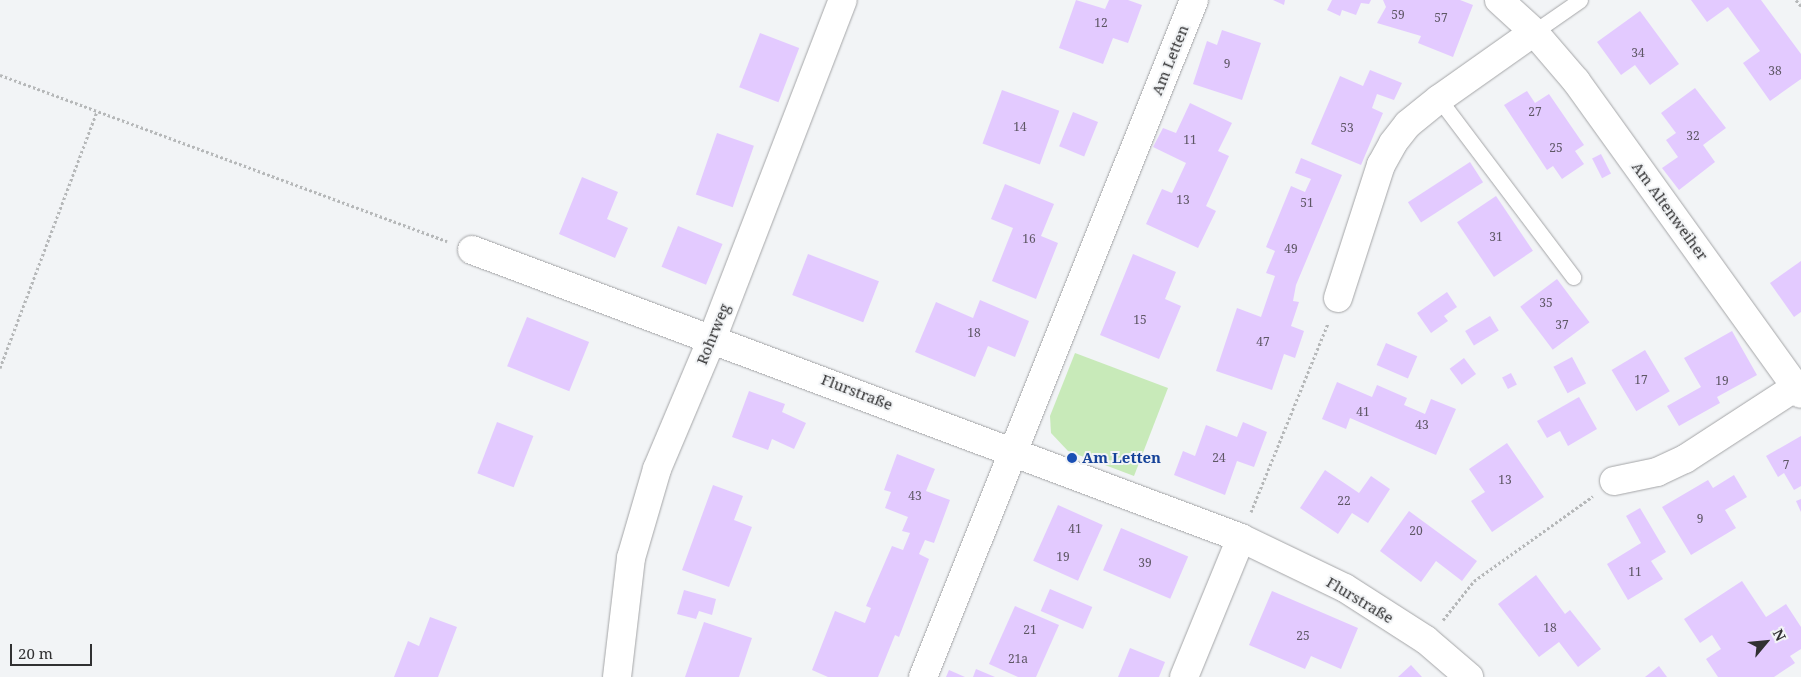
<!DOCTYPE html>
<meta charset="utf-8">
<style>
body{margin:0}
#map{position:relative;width:1801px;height:677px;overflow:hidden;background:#f2f4f6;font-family:"Noto Serif",serif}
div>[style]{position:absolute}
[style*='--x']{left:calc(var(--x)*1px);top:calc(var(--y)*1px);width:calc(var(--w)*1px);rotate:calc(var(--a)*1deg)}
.green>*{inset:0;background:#c8eab9}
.building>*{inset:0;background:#e3caff;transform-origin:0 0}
.path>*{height:3px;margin-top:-1.5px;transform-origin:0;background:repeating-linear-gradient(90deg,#b6b8b9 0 2.5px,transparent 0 5px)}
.roads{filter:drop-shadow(0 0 1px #a4a5a7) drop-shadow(0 0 1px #a4a5a7)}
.lane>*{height:15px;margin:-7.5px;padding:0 7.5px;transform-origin:7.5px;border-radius:7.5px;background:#fff}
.street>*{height:28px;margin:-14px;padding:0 14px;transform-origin:14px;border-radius:14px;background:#fff}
.dots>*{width:14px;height:14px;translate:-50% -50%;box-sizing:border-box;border:2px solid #f2f4f6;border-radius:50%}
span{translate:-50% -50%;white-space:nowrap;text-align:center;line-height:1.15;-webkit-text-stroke:4px #f2f4f6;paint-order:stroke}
.number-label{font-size:12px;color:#5e5765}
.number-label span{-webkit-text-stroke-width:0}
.street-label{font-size:15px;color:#313132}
.transit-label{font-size:15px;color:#164399;font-weight:700}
.left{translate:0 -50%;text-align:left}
.north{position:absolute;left:1741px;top:617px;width:50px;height:50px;-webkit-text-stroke:4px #f2f4f6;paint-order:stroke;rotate:62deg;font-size:14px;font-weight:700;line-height:20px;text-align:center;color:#313132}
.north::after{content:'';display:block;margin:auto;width:18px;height:22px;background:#313132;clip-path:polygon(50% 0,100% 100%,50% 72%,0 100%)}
.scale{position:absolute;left:10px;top:644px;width:82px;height:22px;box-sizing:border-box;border:2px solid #313132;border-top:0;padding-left:6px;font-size:15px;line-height:18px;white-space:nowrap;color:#313132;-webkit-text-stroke:4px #f2f4f6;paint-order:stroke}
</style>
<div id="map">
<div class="green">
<div style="clip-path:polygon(1075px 353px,1168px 388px,1134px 476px,1068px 451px,1051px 433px,1050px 416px)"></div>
</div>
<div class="building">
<div style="clip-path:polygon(1076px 0,1105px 9px,1109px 0,1128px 0,1142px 5px,1128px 43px,1113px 38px,1103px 64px,1059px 48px)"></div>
<div style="clip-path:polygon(1273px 0,1285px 0,1284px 5px)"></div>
<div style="clip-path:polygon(1332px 0,1371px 0,1369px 4px,1361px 3px,1356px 15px,1342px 10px,1340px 16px,1327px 10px)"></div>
<div style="clip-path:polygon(1383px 0,1460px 0,1473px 5px,1453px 57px,1418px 43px,1421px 36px,1377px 23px,1386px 7px)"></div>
<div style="clip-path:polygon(1691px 0,1761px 0,1801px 54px,1801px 79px,1770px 101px,1743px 63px,1760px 51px,1728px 7px,1707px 22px)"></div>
<div style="clip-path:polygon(1640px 11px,1679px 64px,1650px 85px,1635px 65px,1621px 75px,1597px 42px)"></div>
<div style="clip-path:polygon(1222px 30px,1261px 43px,1242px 100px,1193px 84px,1207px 41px,1217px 45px)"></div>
<div style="left:760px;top:33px;width:42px;height:58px;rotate:21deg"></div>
<div style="clip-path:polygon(1370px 70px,1402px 83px,1394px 100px,1377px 94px,1372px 108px,1383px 113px,1361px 165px,1311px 144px,1340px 76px,1363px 86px)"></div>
<div style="clip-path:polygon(1695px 88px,1726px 128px,1703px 145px,1715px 162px,1679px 190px,1662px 168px,1678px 157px,1666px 140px,1676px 133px,1661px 113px)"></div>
<div style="left:1002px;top:90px;width:61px;height:57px;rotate:20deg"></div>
<div style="clip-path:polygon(1527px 91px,1535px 103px,1549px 94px,1584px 145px,1575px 151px,1584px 164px,1562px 179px,1553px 166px,1547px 170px,1504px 105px)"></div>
<div style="clip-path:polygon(1190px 103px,1232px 123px,1218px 151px,1229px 156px,1206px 206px,1216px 211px,1198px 248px,1146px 224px,1162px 189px,1172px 193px,1186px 163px,1153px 147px,1163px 128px,1176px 133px)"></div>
<div style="left:1073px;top:112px;width:27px;height:37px;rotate:22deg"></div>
<div style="left:717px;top:133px;width:39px;height:65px;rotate:19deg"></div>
<div style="left:1601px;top:154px;width:22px;height:10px;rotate:63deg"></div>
<div style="clip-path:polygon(1301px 158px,1342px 175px,1296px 285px,1293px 301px,1299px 302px,1291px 326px,1304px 331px,1295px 358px,1284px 354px,1272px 390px,1216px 371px,1237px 308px,1261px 317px,1275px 276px,1266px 273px,1275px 251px,1266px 247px,1291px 186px,1305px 192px,1311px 179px,1295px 173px)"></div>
<div style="left:1470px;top:162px;width:24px;height:74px;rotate:57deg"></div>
<div style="clip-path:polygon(582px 177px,618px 192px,607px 219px,628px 228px,615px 258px,559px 234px)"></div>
<div style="clip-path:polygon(1005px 184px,1054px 204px,1041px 236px,1058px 243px,1036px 299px,992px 281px,1013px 228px,991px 219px)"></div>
<div style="left:1496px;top:196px;width:66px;height:47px;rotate:56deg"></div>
<div style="left:678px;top:226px;width:48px;height:44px;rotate:22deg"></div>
<div style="left:808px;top:254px;width:76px;height:44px;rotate:21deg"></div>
<div style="clip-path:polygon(1133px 254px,1176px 272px,1165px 299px,1181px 306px,1159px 359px,1100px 335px)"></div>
<div style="clip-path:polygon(1801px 261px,1801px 312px,1794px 317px,1770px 283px)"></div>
<div style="left:1557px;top:279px;width:54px;height:46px;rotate:53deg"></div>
<div style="clip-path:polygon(1447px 292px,1457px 307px,1444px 316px,1448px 321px,1431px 333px,1417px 313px)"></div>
<div style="clip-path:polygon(980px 300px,1029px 321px,1015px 357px,988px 346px,975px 377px,915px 352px,936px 302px,973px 318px)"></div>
<div style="left:1490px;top:316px;width:17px;height:29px;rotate:59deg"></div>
<div style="left:527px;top:317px;width:67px;height:53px;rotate:22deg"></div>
<div style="clip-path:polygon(1732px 331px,1757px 375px,1717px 397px,1720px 403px,1679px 426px,1667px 406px,1701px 387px,1684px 358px)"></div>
<div style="left:1386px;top:343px;width:34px;height:24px;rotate:23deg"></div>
<div style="left:1645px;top:350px;width:48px;height:39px;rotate:59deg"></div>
<div style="left:1572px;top:357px;width:30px;height:21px;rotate:62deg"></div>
<div style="left:1464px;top:358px;width:20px;height:18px;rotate:53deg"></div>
<div style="left:1511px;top:373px;width:13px;height:10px;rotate:63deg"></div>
<div style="clip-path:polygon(1337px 382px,1372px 397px,1377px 385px,1407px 398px,1404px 405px,1425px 414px,1431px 399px,1456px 409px,1436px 455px,1350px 418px,1346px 429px,1322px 419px)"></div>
<div style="clip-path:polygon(749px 391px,785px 404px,782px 412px,806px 423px,794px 449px,772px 439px,768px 450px,732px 437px)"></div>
<div style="clip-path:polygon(1579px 397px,1597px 429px,1568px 446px,1560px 431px,1547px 438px,1537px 421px)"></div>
<div style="left:497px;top:422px;width:39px;height:55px;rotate:21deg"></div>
<div style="clip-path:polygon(1243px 422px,1267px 432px,1254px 467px,1237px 461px,1225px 495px,1174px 475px,1183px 451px,1195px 456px,1206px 425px,1237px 437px)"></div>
<div style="clip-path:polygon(1801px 436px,1801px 486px,1794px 490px,1784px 473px,1778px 477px,1766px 456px)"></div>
<div style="clip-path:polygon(1507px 443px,1544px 497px,1492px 532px,1471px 501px,1485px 492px,1469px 469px)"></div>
<div style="clip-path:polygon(897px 454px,935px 469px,926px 491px,950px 500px,934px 543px,925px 540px,919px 554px,929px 559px,899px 637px,895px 635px,878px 677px,828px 677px,812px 670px,835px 611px,865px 623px,871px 608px,866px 606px,892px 546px,903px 550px,910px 533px,902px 531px,908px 517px,885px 508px,891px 492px,884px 490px)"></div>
<div style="clip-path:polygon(1325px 470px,1359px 493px,1371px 476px,1390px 489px,1368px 523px,1352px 513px,1338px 534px,1300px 508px)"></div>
<div style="clip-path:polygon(1734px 475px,1747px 497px,1725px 510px,1736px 528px,1691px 555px,1662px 507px,1708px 480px,1713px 488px)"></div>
<div style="clip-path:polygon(713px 485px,743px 496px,734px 520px,752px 527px,729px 587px,682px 570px)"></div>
<div style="clip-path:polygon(1801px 499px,1801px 512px,1796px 501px)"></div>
<div style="left:1058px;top:505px;width:49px;height:61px;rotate:24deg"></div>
<div style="clip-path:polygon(1640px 508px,1666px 552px,1651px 561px,1663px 579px,1628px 600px,1607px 564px,1641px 543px,1626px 516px)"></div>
<div style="clip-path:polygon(1409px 511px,1477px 561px,1462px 581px,1436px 561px,1421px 582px,1380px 551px)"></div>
<div style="left:1121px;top:528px;width:73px;height:46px;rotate:23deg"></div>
<div style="clip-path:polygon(1536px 575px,1565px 614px,1570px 610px,1601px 649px,1578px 667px,1559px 642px,1539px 657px,1498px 604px)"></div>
<div style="clip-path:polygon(1742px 581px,1766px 617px,1786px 604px,1801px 627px,1801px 649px,1790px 656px,1795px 663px,1774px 677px,1718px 677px,1706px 659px,1721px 649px,1712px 635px,1700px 643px,1684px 619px)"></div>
<div style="left:1050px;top:589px;width:46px;height:24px;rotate:23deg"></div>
<div style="clip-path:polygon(684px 590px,716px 599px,712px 615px,699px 611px,696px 619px,677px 614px)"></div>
<div style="clip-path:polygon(1272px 591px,1358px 628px,1341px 669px,1311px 656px,1305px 669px,1249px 645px)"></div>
<div style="clip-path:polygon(1015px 606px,1059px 625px,1036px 677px,1018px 677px,989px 664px)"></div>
<div style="clip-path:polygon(430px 617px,457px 627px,438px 677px,394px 677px,408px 641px,419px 646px)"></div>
<div style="clip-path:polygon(704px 622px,752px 638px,739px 677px,685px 677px)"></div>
<div style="clip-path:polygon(1130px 648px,1165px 662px,1159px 677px,1118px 677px)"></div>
<div style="clip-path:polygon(1411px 665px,1422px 677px,1398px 677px)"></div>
<div style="clip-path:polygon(1659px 666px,1667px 677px,1645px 677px)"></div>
<div style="clip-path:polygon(976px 669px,995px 677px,973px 677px)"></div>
<div style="clip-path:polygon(949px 670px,965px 677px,946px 677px)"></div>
</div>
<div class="path">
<div style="--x:1796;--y:0;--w:8;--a:50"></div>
<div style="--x:0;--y:75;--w:477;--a:20.4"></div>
<div style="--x:0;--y:368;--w:275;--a:-69.3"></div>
<div style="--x:1251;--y:512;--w:204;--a:-67.8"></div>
<div style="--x:1443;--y:620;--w:50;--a:-51.5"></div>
<div style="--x:1474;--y:581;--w:146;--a:-35.5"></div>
</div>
<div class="roads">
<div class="lane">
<div style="--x:1534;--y:32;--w:56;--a:-34.8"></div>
<div style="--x:1439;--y:99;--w:223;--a:53"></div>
</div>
<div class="street">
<div style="--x:1499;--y:0;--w:47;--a:42.4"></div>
<div style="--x:1534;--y:32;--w:65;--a:49.4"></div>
<div style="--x:1576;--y:81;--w:385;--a:54.3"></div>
<div style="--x:472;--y:250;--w:821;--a:20.53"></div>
<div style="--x:1241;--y:538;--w:115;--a:25.7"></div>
<div style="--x:1345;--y:588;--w:96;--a:32.7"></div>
<div style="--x:1426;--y:640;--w:57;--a:40.7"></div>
<div style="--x:1338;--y:298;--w:140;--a:-72.1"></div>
<div style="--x:1381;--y:165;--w:25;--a:-61"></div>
<div style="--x:1393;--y:143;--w:24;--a:-52"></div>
<div style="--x:1408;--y:124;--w:40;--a:-39"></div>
<div style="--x:1439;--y:99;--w:116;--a:-35.2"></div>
<div style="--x:1614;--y:481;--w:44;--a:-11.8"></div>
<div style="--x:1657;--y:472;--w:31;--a:-25"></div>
<div style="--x:1685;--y:459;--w:132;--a:-33"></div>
<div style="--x:617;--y:677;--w:120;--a:-83.3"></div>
<div style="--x:631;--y:558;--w:93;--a:-73.7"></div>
<div style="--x:657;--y:469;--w:141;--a:-67.1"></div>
<div style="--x:712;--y:339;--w:363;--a:-68.9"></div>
<div style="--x:923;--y:677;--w:729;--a:-68.18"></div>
<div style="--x:1184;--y:677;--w:150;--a:-67.7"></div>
</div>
</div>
<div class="dots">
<div style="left:1072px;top:458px;background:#1a4fb4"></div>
</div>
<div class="number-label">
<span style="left:1398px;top:15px">59</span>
<span style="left:1441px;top:18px">57</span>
<span style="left:1101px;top:23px">12</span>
<span style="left:1638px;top:53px">34</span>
<span style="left:1227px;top:64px">9</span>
<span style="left:1775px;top:71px">38</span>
<span style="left:1535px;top:112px">27</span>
<span style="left:1020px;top:127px">14</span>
<span style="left:1347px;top:128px">53</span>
<span style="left:1693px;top:136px">32</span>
<span style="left:1190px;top:140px">11</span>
<span style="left:1556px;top:148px">25</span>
<span style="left:1183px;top:200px">13</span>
<span style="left:1307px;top:203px">51</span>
<span style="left:1496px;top:237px">31</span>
<span style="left:1029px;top:239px">16</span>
<span style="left:1291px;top:249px">49</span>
<span style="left:1546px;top:303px">35</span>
<span style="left:1140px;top:320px">15</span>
<span style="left:1562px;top:325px">37</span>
<span style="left:974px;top:333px">18</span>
<span style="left:1263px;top:342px">47</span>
<span style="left:1641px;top:380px">17</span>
<span style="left:1722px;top:381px">19</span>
<span style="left:1363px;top:412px">41</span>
<span style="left:1422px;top:425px">43</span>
<span style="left:1219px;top:458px">24</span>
<span style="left:1786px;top:465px">7</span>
<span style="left:1505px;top:480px">13</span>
<span style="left:915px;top:496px">43</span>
<span style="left:1344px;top:501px">22</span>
<span style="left:1700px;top:519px">9</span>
<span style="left:1075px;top:529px">41</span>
<span style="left:1416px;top:531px">20</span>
<span style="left:1063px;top:557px">19</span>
<span style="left:1145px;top:563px">39</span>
<span style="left:1635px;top:572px">11</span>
<span style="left:1550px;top:628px">18</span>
<span style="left:1030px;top:630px">21</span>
<span style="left:1303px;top:636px">25</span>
<span style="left:1018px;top:659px">21a</span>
</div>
<div class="street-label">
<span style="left:1170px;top:60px;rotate:-68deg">Am Letten</span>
<span style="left:1670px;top:211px;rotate:54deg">Am Altenweiher</span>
<span style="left:713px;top:334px;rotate:-68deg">Rohrweg</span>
<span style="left:857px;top:392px;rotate:21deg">Flurstraße</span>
<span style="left:1360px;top:600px;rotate:31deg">Flurstraße</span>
</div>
<div class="transit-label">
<span class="left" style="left:1082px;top:458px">Am Letten</span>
</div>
<div class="north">N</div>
<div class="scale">20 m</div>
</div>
